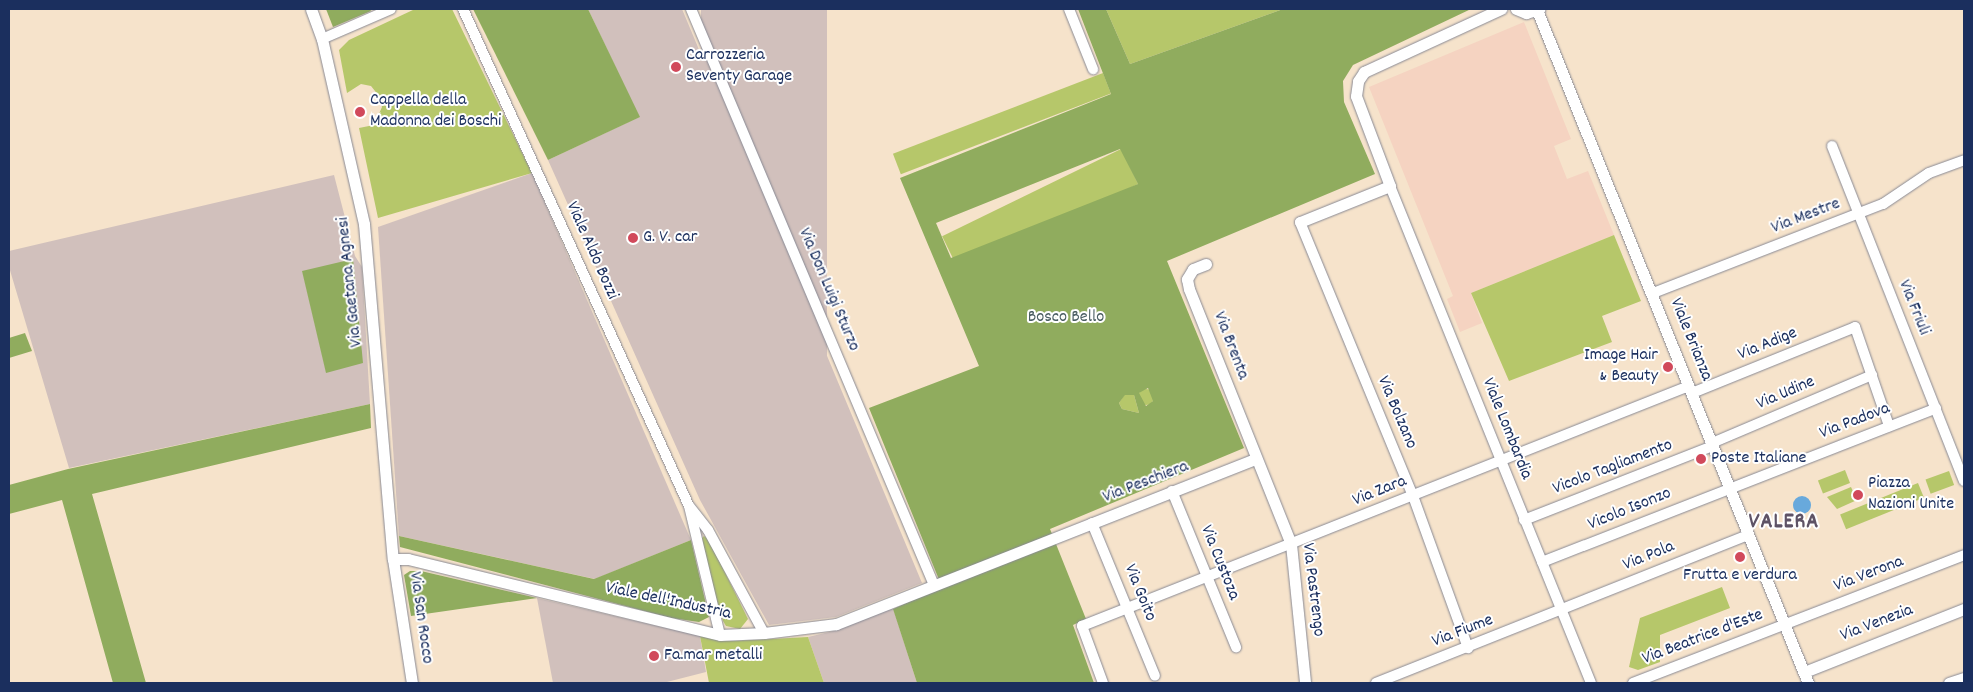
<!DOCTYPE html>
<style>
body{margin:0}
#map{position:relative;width:1973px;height:692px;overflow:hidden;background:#f6e3cb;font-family:Dekko,sans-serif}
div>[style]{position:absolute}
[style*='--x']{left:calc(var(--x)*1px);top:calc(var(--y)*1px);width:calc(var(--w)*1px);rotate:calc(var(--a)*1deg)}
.built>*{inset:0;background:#f5d3c1}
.industrial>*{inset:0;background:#d1c0bc;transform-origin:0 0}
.green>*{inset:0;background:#b6c76a;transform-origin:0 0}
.round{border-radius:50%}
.forest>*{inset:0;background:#90ac5e}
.water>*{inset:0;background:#68a9dc}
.roads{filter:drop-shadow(0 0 1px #888994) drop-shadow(0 0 1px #888994)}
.minor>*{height:10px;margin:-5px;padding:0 5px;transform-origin:5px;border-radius:5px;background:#fff}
.tertiary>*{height:11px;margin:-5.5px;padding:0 5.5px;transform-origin:5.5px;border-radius:5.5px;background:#fff}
.dots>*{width:14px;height:14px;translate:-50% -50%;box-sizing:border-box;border:2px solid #fff;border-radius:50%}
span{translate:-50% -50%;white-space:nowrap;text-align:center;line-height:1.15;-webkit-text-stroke:4px #fff;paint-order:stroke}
.poi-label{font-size:18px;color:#1b2f5e}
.left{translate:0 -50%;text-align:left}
.right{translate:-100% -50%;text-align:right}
.street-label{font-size:18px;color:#1b2f5e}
.park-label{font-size:18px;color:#4a5d62}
.district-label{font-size:22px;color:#5e5366;font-weight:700;letter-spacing:1px}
.frame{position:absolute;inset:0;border:10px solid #1b2f5e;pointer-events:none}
</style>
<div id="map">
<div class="built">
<div style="clip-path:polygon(1524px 22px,1571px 139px,1554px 146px,1567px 179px,1588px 171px,1614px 235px,1471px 293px,1482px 323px,1460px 332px,1447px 299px,1453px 296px,1369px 87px)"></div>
</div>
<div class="industrial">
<div style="clip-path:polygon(588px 9px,682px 9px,922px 583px,836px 617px,769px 625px,700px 500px,548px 160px,639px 117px)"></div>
<div style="left:701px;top:9px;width:126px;height:432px"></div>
<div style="clip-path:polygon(532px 173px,691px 540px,595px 579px,399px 536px,378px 227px)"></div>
<div style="clip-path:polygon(334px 175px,355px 256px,362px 267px,370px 404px,69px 468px,9px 267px,9px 251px)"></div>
<div style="clip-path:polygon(537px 598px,700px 636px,706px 672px,663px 683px,553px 683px)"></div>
<div style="clip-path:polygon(893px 608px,917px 683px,824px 683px,808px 637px,838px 630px)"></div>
</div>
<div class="green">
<div style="clip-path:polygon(415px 9px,452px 9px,532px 173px,378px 218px,359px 128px,374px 125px,382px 107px,379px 96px,371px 86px,361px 84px,347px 93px,339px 50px,349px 40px)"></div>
<div style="clip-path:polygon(1106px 9px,1283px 9px,1130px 64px)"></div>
<div style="left:1103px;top:73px;width:22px;height:225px;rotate:69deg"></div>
<div style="left:1121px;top:149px;width:39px;height:199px;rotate:64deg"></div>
<div style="clip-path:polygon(1614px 235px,1641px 301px,1602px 316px,1612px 342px,1509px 381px,1471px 293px)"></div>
<div class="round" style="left:1138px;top:389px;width:16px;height:16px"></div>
<div style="clip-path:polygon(1125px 394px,1134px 395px,1139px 413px,1122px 409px,1119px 403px)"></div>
<div style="left:1845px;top:470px;width:14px;height:29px;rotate:69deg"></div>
<div style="left:1949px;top:471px;width:15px;height:25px;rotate:70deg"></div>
<div style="left:1918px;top:483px;width:16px;height:84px;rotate:68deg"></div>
<div style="clip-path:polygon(1851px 487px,1857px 500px,1837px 509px,1827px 497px)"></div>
<div style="clip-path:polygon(704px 536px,709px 540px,748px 619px,740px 629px,726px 626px,723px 621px,704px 558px,701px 539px)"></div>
<div style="clip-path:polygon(1722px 587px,1730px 608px,1660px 635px,1660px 662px,1638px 670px,1629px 667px,1640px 618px)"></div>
<div style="clip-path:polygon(700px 636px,731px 641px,808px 637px,824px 683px,709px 683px)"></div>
</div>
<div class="forest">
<div style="clip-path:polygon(326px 9px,370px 9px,371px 11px,333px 27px)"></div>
<div style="clip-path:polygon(473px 9px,588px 9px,640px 117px,548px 160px)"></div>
<div style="clip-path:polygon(evenodd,1078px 9px,1106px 9px,1130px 64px,1283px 9px,1471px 9px,1353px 65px,1343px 81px,1344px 102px,1375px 174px,1167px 261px,1244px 448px,1050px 529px,1086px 619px,1073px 625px,1094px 683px,917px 683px,893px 609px,942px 587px,869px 408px,979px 366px,900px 178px,1111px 94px,1078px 9px,1120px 149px,1138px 184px,951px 258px,936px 223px,1120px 149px,1078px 9px,1148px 388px,1153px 401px,1146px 406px,1139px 393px,1148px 388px,1078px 9px,1125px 395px,1134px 395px,1139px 413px,1122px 409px,1119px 403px,1125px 395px)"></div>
<div style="clip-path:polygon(353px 259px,363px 363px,326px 373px,302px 271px)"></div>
<div style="clip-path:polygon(25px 333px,32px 351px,9px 358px,9px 338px)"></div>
<div style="clip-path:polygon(370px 404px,371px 428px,92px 494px,146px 683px,113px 683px,62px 500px,9px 514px,9px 485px,68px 469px)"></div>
<div style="clip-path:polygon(399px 536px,594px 579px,691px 540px,709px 617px,699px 622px,671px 618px,400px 547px)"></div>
<div style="clip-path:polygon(410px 571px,421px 571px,537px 598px,411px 616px,404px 575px)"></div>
</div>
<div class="water">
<div class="round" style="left:1793px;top:496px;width:18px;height:18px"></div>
</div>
<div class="roads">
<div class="minor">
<div style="--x:463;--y:9;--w:546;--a:65.55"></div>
<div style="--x:689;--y:506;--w:133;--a:76.5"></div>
<div style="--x:691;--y:9;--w:625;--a:67.13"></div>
<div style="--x:1069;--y:9;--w:65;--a:68.2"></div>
<div style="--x:322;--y:39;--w:75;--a:-23.5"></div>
<div style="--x:1832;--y:146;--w:360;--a:68.5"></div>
<div style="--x:1390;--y:186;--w:536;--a:67.98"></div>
<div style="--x:1300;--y:222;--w:296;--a:67.6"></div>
<div style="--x:1413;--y:496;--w:162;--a:70.1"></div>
<div style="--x:1653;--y:293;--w:247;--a:-21.2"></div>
<div style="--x:1883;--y:204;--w:55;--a:-34"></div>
<div style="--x:1929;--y:173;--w:37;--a:-20"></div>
<div style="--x:1692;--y:393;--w:176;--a:-22"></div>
<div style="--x:1855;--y:327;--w:105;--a:71"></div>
<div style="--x:1712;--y:443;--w:174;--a:-23"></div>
<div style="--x:1172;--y:491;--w:169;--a:67.7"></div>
<div style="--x:690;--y:507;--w:29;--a:52"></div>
<div style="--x:708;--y:530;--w:117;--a:61.5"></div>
<div style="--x:1524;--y:520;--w:203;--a:-21.4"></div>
<div style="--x:1092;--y:523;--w:165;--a:67.6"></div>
<div style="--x:1542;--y:562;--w:423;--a:-21.3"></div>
<div style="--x:1103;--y:683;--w:61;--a:-110.2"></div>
<div style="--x:1082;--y:626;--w:653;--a:-21.57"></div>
<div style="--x:1376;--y:683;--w:400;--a:-21.7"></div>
<div style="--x:1633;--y:683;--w:355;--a:-21.1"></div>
<div style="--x:1949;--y:683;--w:16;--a:-18"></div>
</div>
<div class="tertiary">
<div style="--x:311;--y:9;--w:32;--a:70"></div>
<div style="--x:322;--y:39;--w:190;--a:77.2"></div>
<div style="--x:364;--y:224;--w:336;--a:85.1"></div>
<div style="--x:393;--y:559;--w:125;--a:81.3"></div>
<div style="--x:1516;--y:9;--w:11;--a:22"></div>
<div style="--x:1526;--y:13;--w:14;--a:-17"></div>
<div style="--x:1537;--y:10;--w:726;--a:68.07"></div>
<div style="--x:1300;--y:222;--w:97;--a:-21.8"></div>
<div style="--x:1390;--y:186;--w:96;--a:-110.7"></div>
<div style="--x:1356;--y:96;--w:15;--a:-82"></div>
<div style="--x:1358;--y:81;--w:11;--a:-56"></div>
<div style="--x:1364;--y:72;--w:151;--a:-24.7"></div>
<div style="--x:1206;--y:264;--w:14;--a:159"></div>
<div style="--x:1193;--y:269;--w:12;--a:121"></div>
<div style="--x:1187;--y:279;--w:10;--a:79"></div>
<div style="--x:1189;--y:289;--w:275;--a:68.2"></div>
<div style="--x:1291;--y:544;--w:140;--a:84.2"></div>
<div style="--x:393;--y:559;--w:15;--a:0"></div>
<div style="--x:408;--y:559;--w:321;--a:13.7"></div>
<div style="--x:720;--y:635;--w:44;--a:-2.6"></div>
<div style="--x:764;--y:633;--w:73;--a:-7.1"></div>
<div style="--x:836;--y:624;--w:450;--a:-21.5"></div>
<div style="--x:1804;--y:672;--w:172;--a:-21.5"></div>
</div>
</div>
<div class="dots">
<div style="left:676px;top:67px;background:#d1495b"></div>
<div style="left:360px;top:112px;background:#d1495b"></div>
<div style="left:633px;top:238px;background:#d1495b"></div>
<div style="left:1668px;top:367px;background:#d1495b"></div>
<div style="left:1701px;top:459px;background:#d1495b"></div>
<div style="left:1858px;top:495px;background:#d1495b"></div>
<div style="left:1740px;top:557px;background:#d1495b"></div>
<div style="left:654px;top:656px;background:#d1495b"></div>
</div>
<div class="poi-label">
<span class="left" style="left:686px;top:67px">Carrozzeria<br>Seventy Garage</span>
<span class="left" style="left:370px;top:112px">Cappella della<br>Madonna dei Boschi</span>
<span class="left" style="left:643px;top:238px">G. V. car</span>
<span class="right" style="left:1658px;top:367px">Image Hair<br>&amp; Beauty</span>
<span class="left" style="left:1711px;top:459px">Poste Italiane</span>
<span class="left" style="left:1868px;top:495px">Piazza<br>Nazioni Unite</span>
<span style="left:1740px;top:576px">Frutta e verdura</span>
<span class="left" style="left:664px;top:656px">Fa.mar metalli</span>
</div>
<div class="street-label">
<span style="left:1806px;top:217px;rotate:-21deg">Via Mestre</span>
<span style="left:591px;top:251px;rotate:66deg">Viale Aldo Bozzi</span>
<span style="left:351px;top:282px;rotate:-96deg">Via Gaetana Agnesi</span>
<span style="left:828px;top:290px;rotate:67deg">Via Don Luigi Sturzo</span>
<span style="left:1913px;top:308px;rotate:68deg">Via Friuli</span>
<span style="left:1690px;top:340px;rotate:68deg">Viale Brianza</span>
<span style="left:1768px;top:345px;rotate:-22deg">Via Adige</span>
<span style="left:1230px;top:346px;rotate:69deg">Via Brenta</span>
<span style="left:1786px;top:394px;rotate:-23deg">Via Udine</span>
<span style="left:1396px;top:413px;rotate:67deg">Via Bolzano</span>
<span style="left:1855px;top:422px;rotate:-21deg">Via Padova</span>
<span style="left:1506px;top:429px;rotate:68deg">Viale Lombardia</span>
<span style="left:1613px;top:468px;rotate:-21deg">Vicolo Tagliamento</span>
<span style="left:1146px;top:483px;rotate:-21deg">Via Peschiera</span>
<span style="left:1380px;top:492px;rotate:-22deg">Via Zara</span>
<span style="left:1630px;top:510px;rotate:-22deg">Vicolo Isonzo</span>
<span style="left:1649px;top:557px;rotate:-22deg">Via Pola</span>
<span style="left:1219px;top:563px;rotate:68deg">Via Custoza</span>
<span style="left:1869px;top:575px;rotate:-21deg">Via Verona</span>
<span style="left:1312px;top:590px;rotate:83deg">Via Pastrengo</span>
<span style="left:1139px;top:593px;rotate:68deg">Via Goito</span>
<span style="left:668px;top:602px;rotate:12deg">Viale dell'Industria</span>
<span style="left:420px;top:618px;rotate:82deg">Via San Rocco</span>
<span style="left:1877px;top:624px;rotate:-21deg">Via Venezia</span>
<span style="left:1463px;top:632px;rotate:-21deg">Via Fiume</span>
<span style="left:1703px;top:638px;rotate:-21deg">Via Beatrice d'Este</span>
</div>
<div class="park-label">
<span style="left:1066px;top:318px">Bosco Bello</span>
</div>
<div class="district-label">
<span style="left:1784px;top:523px">VALERA</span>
</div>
<div class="frame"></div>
</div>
